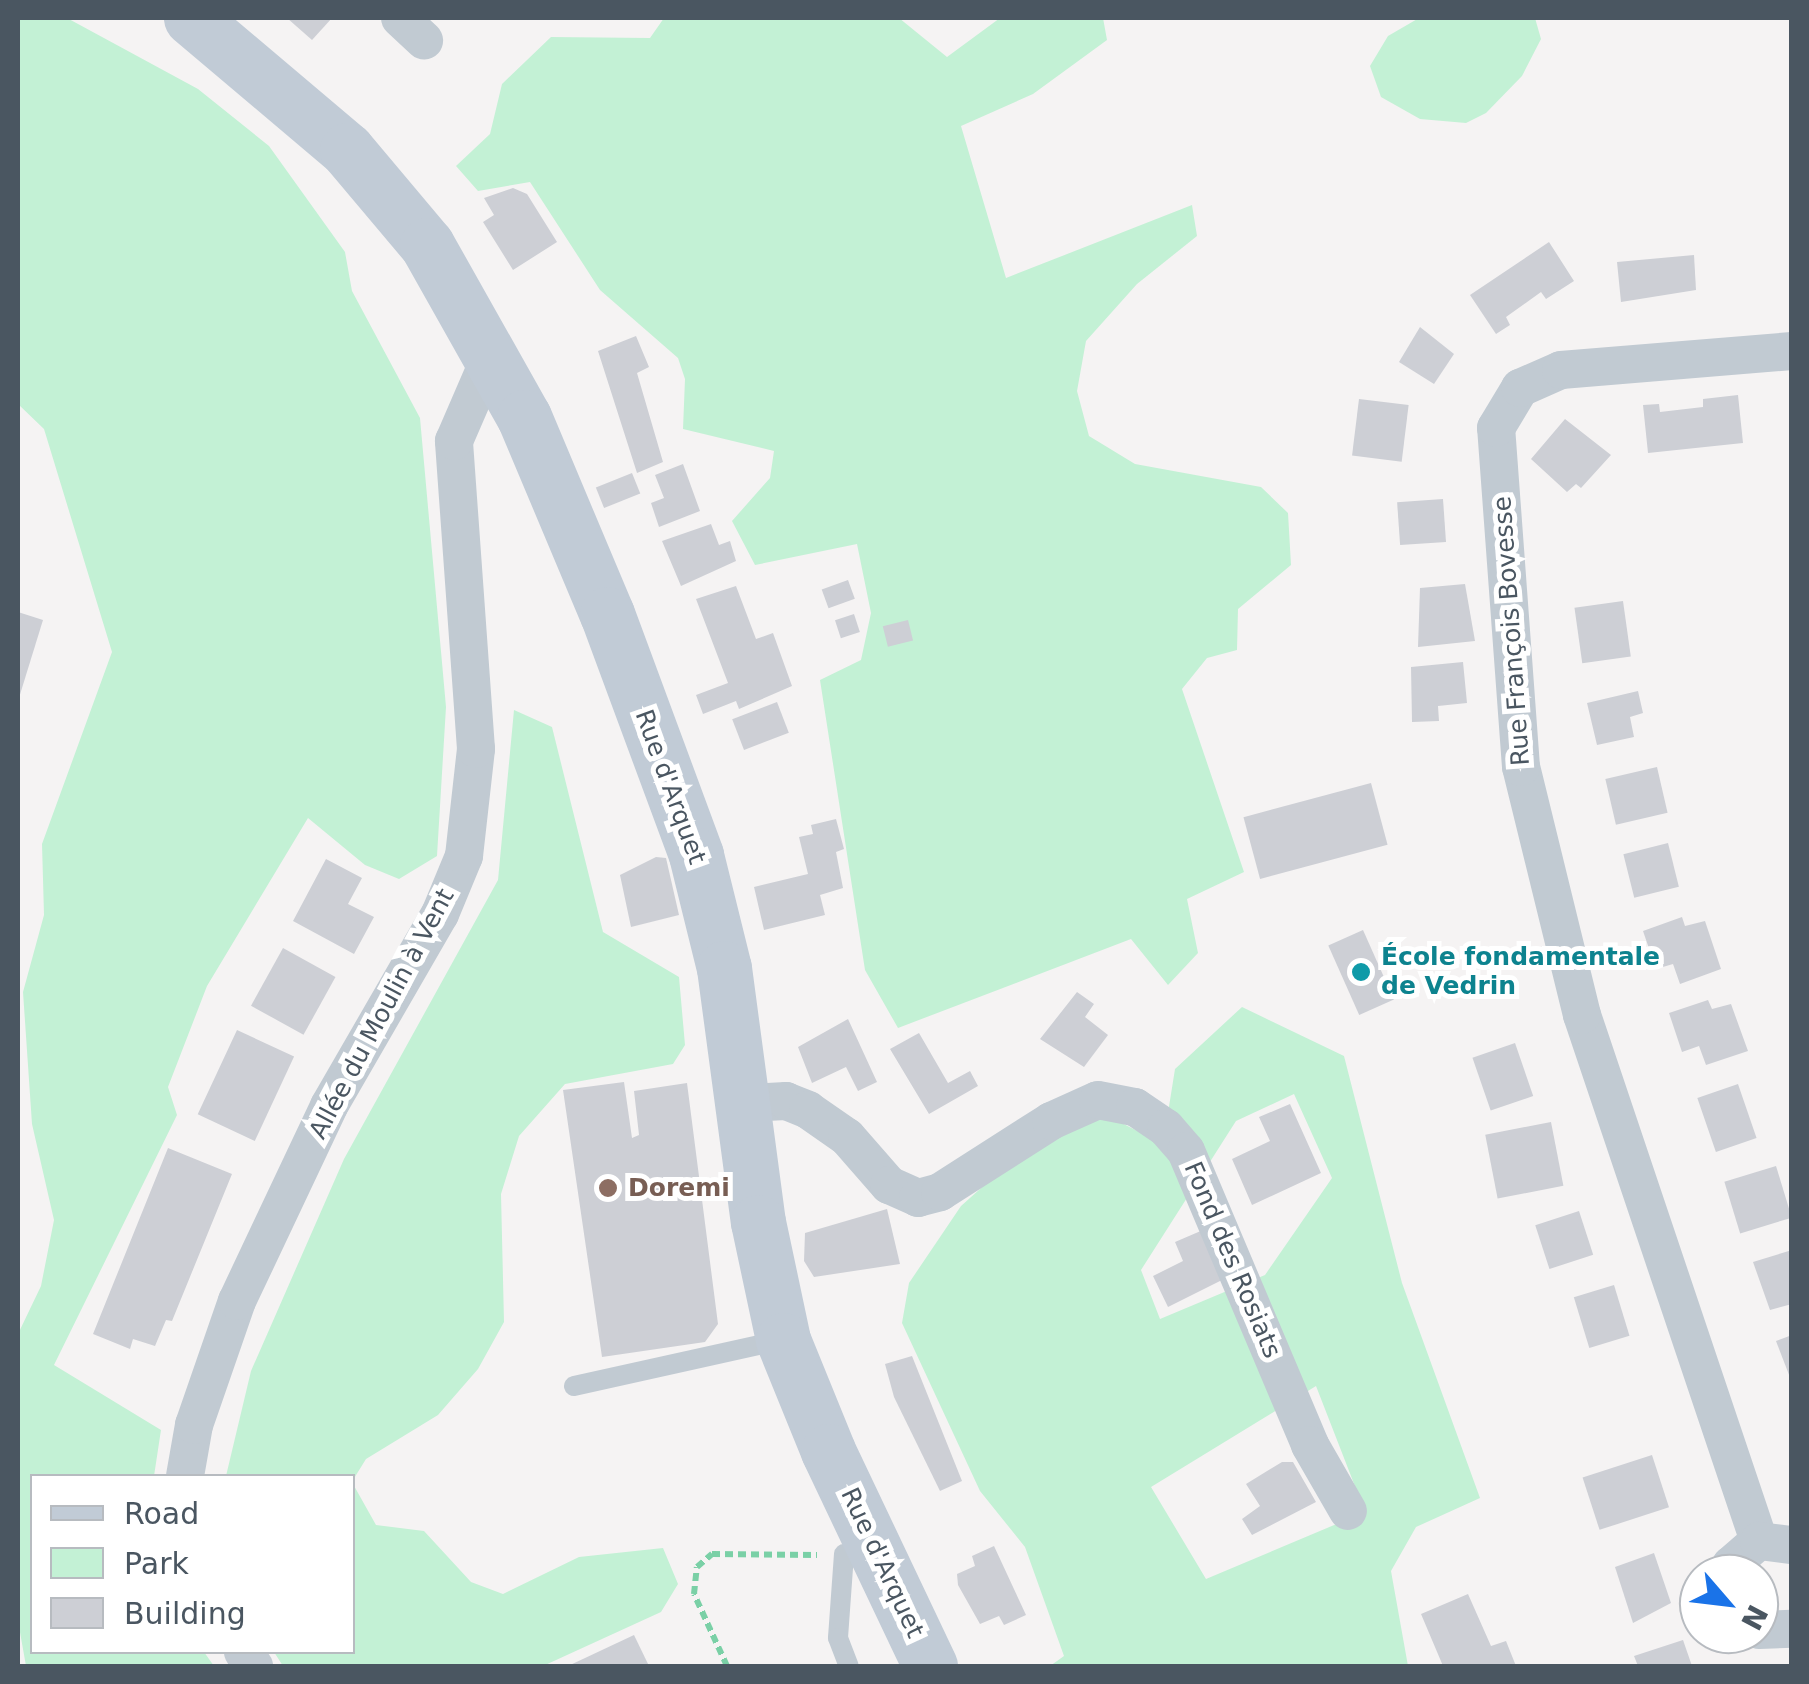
<!DOCTYPE html>
<meta charset="utf-8">
<style>
body{margin:0}
#map{position:relative;width:1809px;height:1684px;overflow:hidden;background:#f5f3f3;font-family:"DejaVu Sans",sans-serif}
div>[style]{position:absolute}
[style*='--x']{left:calc(var(--x)*1px);top:calc(var(--y)*1px);width:calc(var(--w)*1px);rotate:calc(var(--a)*1deg)}
.green>*{inset:0;background:#c3f1d5}
.building>*{inset:0;background:#cdcfd5;transform-origin:0 0}
.path>*{height:6px;margin-top:-3px;transform-origin:0;background:repeating-linear-gradient(90deg,#7ad0a6 0 8px,transparent 0 13px)}
.lane>*{height:20px;margin:-10px;padding:0 10px;transform-origin:10px;border-radius:10px;background:#c1cad2}
.street>*{height:38px;margin:-19px;padding:0 19px;transform-origin:19px;border-radius:19px;background:#c1cad2}
.secondary>*{height:55px;margin:-27.5px;padding:0 27.5px;transform-origin:27.5px;border-radius:27.5px;background:#c1cbd6}
.dots>*{width:28px;height:28px;translate:-50% -50%;box-sizing:border-box;border:5px solid #fff;border-radius:50%}
span{translate:-50% -50%;white-space:nowrap;text-align:center;line-height:1.15;-webkit-text-stroke:10px #fff;paint-order:stroke}
.street-label{font-size:25px;color:#4a5661}
.culture-label{font-size:25px;color:#0d838f;font-weight:700}
.left{translate:0 -50%;text-align:left}
.education-label{font-size:25px;color:#785e54;font-weight:700}
.frame{position:absolute;inset:0;border:20px solid #4a5661;pointer-events:none}
.legend{position:absolute;left:30px;top:1474px;width:325px;height:180px;box-sizing:border-box;background:#fff;border:2px solid #b7bbc0;margin:0;padding:12px 18px;list-style:none;font-size:30px;color:#4a5661}
.legend li{display:flex;align-items:center;gap:20px;height:50px}
.legend b{width:50px;border:2px solid #b7bbc0}
.north{position:absolute;left:1679px;top:1554px;width:100px;height:100px;box-sizing:border-box;background:#fff;border:2px solid #b7bbc0;border-radius:50%;rotate:118deg;font-size:28px;font-weight:700;line-height:40px;text-align:center;color:#4a5661}
.north::after{content:'';display:block;margin:auto;width:35px;height:45px;background:#1a73e8;clip-path:polygon(50% 0,100% 100%,50% 72%,0 100%)}
</style>
<div id="map">
<div class="green">
<div style="clip-path:polygon(18px 18px,67px 18px,198px 89px,269px 146px,345px 252px,352px 291px,420px 418px,446px 707px,437px 856px,399px 879px,365px 865px,308px 818px,207px 986px,168px 1087px,177px 1115px,54px 1365px,161px 1430px,154px 1476px,32px 1476px,32px 1652px,204px 1652px,214px 1666px,26px 1666px,18px 1621px,18px 1334px,41px 1286px,54px 1220px,32px 1124px,23px 992px,44px 915px,42px 844px,112px 652px,44px 429px,18px 404px)"></div>
<div style="clip-path:polygon(664px 18px,899px 18px,947px 57px,1000px 18px,1103px 18px,1107px 40px,1033px 94px,961px 126px,1006px 278px,1192px 205px,1197px 236px,1137px 284px,1086px 341px,1077px 391px,1089px 436px,1135px 464px,1261px 487px,1288px 513px,1291px 565px,1238px 609px,1237px 650px,1207px 658px,1182px 689px,1244px 872px,1187px 899px,1198px 953px,1168px 985px,1131px 939px,898px 1028px,865px 970px,820px 680px,861px 660px,871px 613px,857px 544px,755px 565px,732px 521px,770px 478px,774px 451px,683px 429px,685px 379px,678px 358px,600px 290px,530px 182px,478px 191px,456px 166px,490px 134px,502px 84px,551px 37px,650px 38px)"></div>
<div style="clip-path:polygon(1419px 18px,1535px 18px,1541px 39px,1522px 76px,1486px 113px,1466px 123px,1420px 119px,1381px 97px,1370px 66px,1388px 36px)"></div>
<div style="clip-path:polygon(514px 710px,552px 727px,603px 932px,679px 977px,685px 1045px,673px 1064px,565px 1084px,519px 1136px,501px 1194px,504px 1322px,478px 1369px,438px 1415px,366px 1459px,353px 1480px,226px 1476px,251px 1371px,344px 1159px,498px 880px)"></div>
<div style="clip-path:polygon(evenodd,1242px 1007px,1344px 1056px,1402px 1283px,1480px 1498px,1416px 1527px,1391px 1571px,1408px 1666px,1050px 1666px,1064px 1656px,1025px 1547px,980px 1491px,902px 1323px,909px 1283px,961px 1206px,1018px 1155px,1104px 1114px,1163px 1144px,1175px 1069px,1242px 1007px,1294px 1094px,1332px 1178px,1265px 1275px,1160px 1319px,1141px 1270px,1236px 1121px,1294px 1094px,1242px 1007px,1316px 1386px,1365px 1512px,1206px 1579px,1151px 1487px,1316px 1386px)"></div>
<div style="clip-path:polygon(353px 1484px,376px 1525px,424px 1531px,471px 1582px,503px 1594px,579px 1557px,663px 1548px,678px 1584px,661px 1612px,543px 1666px,283px 1666px,274px 1652px,352px 1652px)"></div>
</div>
<div class="building">
<div style="clip-path:polygon(287px 18px,332px 18px,312px 40px)"></div>
<div style="clip-path:polygon(513px 188px,527px 194px,557px 242px,513px 270px,483px 222px,494px 215px,484px 198px)"></div>
<div style="clip-path:polygon(1549px 242px,1574px 281px,1546px 299px,1541px 292px,1506px 317px,1510px 325px,1496px 334px,1470px 295px)"></div>
<div style="clip-path:polygon(1694px 255px,1696px 290px,1621px 302px,1617px 262px)"></div>
<div style="clip-path:polygon(1420px 327px,1454px 354px,1434px 384px,1399px 362px)"></div>
<div style="clip-path:polygon(636px 336px,649px 367px,637px 373px,663px 462px,637px 473px,598px 351px)"></div>
<div style="clip-path:polygon(1738px 395px,1743px 443px,1648px 453px,1643px 405px,1659px 404px,1660px 412px,1703px 407px,1703px 399px)"></div>
<div style="left:1359px;top:399px;width:50px;height:57px;rotate:7deg"></div>
<div style="clip-path:polygon(1565px 419px,1611px 455px,1581px 488px,1576px 484px,1567px 492px,1531px 459px)"></div>
<div style="clip-path:polygon(683px 464px,700px 511px,659px 527px,651px 503px,664px 498px,655px 475px)"></div>
<div style="left:632px;top:473px;width:22px;height:39px;rotate:68deg"></div>
<div style="left:1443px;top:499px;width:43px;height:46px;rotate:86deg"></div>
<div style="clip-path:polygon(711px 524px,719px 545px,730px 541px,736px 561px,681px 586px,662px 541px)"></div>
<div style="left:848px;top:580px;width:20px;height:28px;rotate:70deg"></div>
<div style="clip-path:polygon(1465px 584px,1475px 641px,1418px 647px,1420px 588px)"></div>
<div style="clip-path:polygon(736px 586px,756px 639px,773px 633px,792px 686px,739px 709px,736px 701px,703px 714px,696px 695px,728px 683px,696px 599px)"></div>
<div style="left:1623px;top:601px;width:56px;height:49px;rotate:82deg"></div>
<div style="clip-path:polygon(18px 612px,43px 620px,18px 701px)"></div>
<div style="left:854px;top:614px;width:19px;height:20px;rotate:72deg"></div>
<div style="left:908px;top:620px;width:21px;height:26px;rotate:76deg"></div>
<div style="clip-path:polygon(1463px 662px,1467px 703px,1438px 706px,1439px 721px,1412px 722px,1411px 667px)"></div>
<div style="clip-path:polygon(1638px 691px,1643px 713px,1630px 717px,1634px 737px,1597px 745px,1587px 703px)"></div>
<div style="left:777px;top:702px;width:33px;height:48px;rotate:69deg"></div>
<div style="left:1657px;top:767px;width:47px;height:53px;rotate:77deg"></div>
<div style="left:1371px;top:783px;width:64px;height:132px;rotate:75deg"></div>
<div style="clip-path:polygon(836px 819px,844px 849px,836px 852px,843px 888px,820px 895px,825px 915px,764px 930px,754px 887px,808px 874px,799px 837px,813px 834px,811px 825px)"></div>
<div style="left:1668px;top:843px;width:45px;height:46px;rotate:76deg"></div>
<div style="clip-path:polygon(656px 857px,666px 858px,679px 915px,631px 927px,620px 875px)"></div>
<div style="clip-path:polygon(326px 859px,362px 878px,348px 904px,374px 917px,354px 954px,293px 921px)"></div>
<div style="clip-path:polygon(1682px 917px,1685px 926px,1705px 921px,1721px 969px,1680px 984px,1673px 964px,1656px 969px,1643px 931px)"></div>
<div style="left:1363px;top:930px;width:76px;height:38px;rotate:66deg"></div>
<div style="left:283px;top:948px;width:60px;height:66px;rotate:29deg"></div>
<div style="clip-path:polygon(1077px 992px,1094px 1004px,1085px 1017px,1108px 1035px,1084px 1067px,1040px 1039px)"></div>
<div style="clip-path:polygon(1708px 1000px,1712px 1009px,1731px 1004px,1748px 1051px,1706px 1065px,1699px 1046px,1682px 1052px,1669px 1013px)"></div>
<div style="clip-path:polygon(848px 1019px,877px 1082px,858px 1091px,846px 1067px,812px 1083px,798px 1047px)"></div>
<div style="left:237px;top:1030px;width:63px;height:93px;rotate:25deg"></div>
<div style="clip-path:polygon(919px 1033px,948px 1083px,970px 1071px,978px 1086px,929px 1114px,890px 1049px)"></div>
<div style="left:1515px;top:1043px;width:56px;height:45px;rotate:71deg"></div>
<div style="clip-path:polygon(624px 1082px,632px 1138px,639px 1135px,634px 1091px,687px 1083px,718px 1324px,705px 1342px,602px 1357px,563px 1090px)"></div>
<div style="left:1738px;top:1084px;width:57px;height:43px;rotate:71deg"></div>
<div style="clip-path:polygon(1290px 1104px,1321px 1173px,1252px 1205px,1232px 1159px,1270px 1141px,1259px 1117px)"></div>
<div style="left:1551px;top:1122px;width:65px;height:67px;rotate:79deg"></div>
<div style="clip-path:polygon(168px 1148px,232px 1174px,172px 1321px,166px 1320px,155px 1346px,133px 1339px,130px 1349px,93px 1334px)"></div>
<div style="left:1776px;top:1166px;width:54px;height:54px;rotate:73deg"></div>
<div style="clip-path:polygon(887px 1209px,900px 1264px,814px 1277px,804px 1261px,805px 1233px)"></div>
<div style="left:1579px;top:1211px;width:46px;height:46px;rotate:72deg"></div>
<div style="clip-path:polygon(1203px 1230px,1226px 1278px,1168px 1307px,1153px 1276px,1183px 1261px,1175px 1242px)"></div>
<div style="clip-path:polygon(1792px 1250px,1792px 1304px,1770px 1310px,1753px 1262px)"></div>
<div style="left:1614px;top:1285px;width:53px;height:42px;rotate:73deg"></div>
<div style="clip-path:polygon(1792px 1335px,1792px 1380px,1791px 1380px,1776px 1341px)"></div>
<div style="clip-path:polygon(912px 1356px,962px 1481px,940px 1491px,894px 1397px,885px 1364px)"></div>
<div style="left:1652px;top:1455px;width:55px;height:73px;rotate:72deg"></div>
<div style="clip-path:polygon(1282px 1462px,1293px 1462px,1316px 1502px,1252px 1535px,1242px 1519px,1260px 1506px,1246px 1484px)"></div>
<div style="clip-path:polygon(994px 1546px,1026px 1615px,1004px 1625px,999px 1616px,980px 1624px,958px 1585px,957px 1574px,975px 1566px,972px 1556px)"></div>
<div style="clip-path:polygon(1654px 1553px,1671px 1603px,1633px 1623px,1615px 1567px)"></div>
<div style="clip-path:polygon(1468px 1594px,1491px 1646px,1506px 1641px,1516px 1666px,1443px 1666px,1421px 1614px)"></div>
<div style="clip-path:polygon(634px 1635px,649px 1666px,568px 1666px)"></div>
<div style="clip-path:polygon(1683px 1640px,1692px 1666px,1638px 1666px,1634px 1656px)"></div>
</div>
<div class="path">
<div style="--x:727;--y:1666;--w:79;--a:-114.6"></div>
<div style="--x:694;--y:1594;--w:27;--a:-84"></div>
<div style="--x:697;--y:1567;--w:20;--a:-41"></div>
<div style="--x:712;--y:1554;--w:105;--a:0.5"></div>
</div>
<div class="lane">
<div style="--x:574;--y:1386;--w:213;--a:-12.5"></div>
<div style="--x:844;--y:1554;--w:84;--a:94.1"></div>
<div style="--x:838;--y:1638;--w:30;--a:69"></div>
</div>
<div class="street">
<div style="--x:400;--y:18;--w:33;--a:43"></div>
<div style="--x:745;--y:1103;--w:41;--a:-2.8"></div>
<div style="--x:786;--y:1101;--w:24;--a:22"></div>
<div style="--x:808;--y:1110;--w:47;--a:34.7"></div>
<div style="--x:847;--y:1137;--w:64;--a:48.8"></div>
<div style="--x:889;--y:1185;--w:32;--a:24"></div>
<div style="--x:918;--y:1198;--w:23;--a:-15"></div>
<div style="--x:940;--y:1192;--w:132;--a:-32.6"></div>
<div style="--x:1051;--y:1121;--w:51;--a:-24.1"></div>
<div style="--x:1098;--y:1100;--w:38;--a:11"></div>
<div style="--x:1135;--y:1107;--w:37;--a:34"></div>
<div style="--x:1166;--y:1128;--w:30;--a:49"></div>
<div style="--x:1186;--y:1151;--w:319;--a:67.1"></div>
<div style="--x:1310;--y:1445;--w:76;--a:60.1"></div>
<div style="--x:185;--y:1476;--w:52;--a:-80"></div>
<div style="--x:194;--y:1425;--w:131;--a:-70.9"></div>
<div style="--x:237;--y:1301;--w:216;--a:-64.7"></div>
<div style="--x:329;--y:1106;--w:222;--a:-60"></div>
<div style="--x:440;--y:914;--w:63;--a:-67.5"></div>
<div style="--x:464;--y:856;--w:108;--a:-83.6"></div>
<div style="--x:476;--y:749;--w:309;--a:-94.1"></div>
<div style="--x:454;--y:441;--w:90;--a:-66.6"></div>
<div style="--x:1759;--y:1541;--w:555;--a:-108.6"></div>
<div style="--x:1582;--y:1015;--w:255;--a:-103.8"></div>
<div style="--x:1521;--y:767;--w:340;--a:-94.2"></div>
<div style="--x:1496;--y:428;--w:47;--a:-59"></div>
<div style="--x:1520;--y:388;--w:45;--a:-23.7"></div>
<div style="--x:1561;--y:370;--w:232;--a:-4.7"></div>
<div style="--x:1730;--y:1574;--w:9;--a:-84"></div>
<div style="--x:1731;--y:1565;--w:37;--a:-41"></div>
<div style="--x:1759;--y:1541;--w:33;--a:7"></div>
<div style="--x:1759;--y:1630;--w:33;--a:-2"></div>
<div style="--x:243;--y:1652;--w:18;--a:52"></div>
</div>
<div class="secondary">
<div style="--x:191;--y:18;--w:204;--a:40.2"></div>
<div style="--x:347;--y:150;--w:124;--a:49.9"></div>
<div style="--x:427;--y:245;--w:197;--a:60.6"></div>
<div style="--x:524;--y:417;--w:214;--a:67.2"></div>
<div style="--x:607;--y:614;--w:257;--a:69.7"></div>
<div style="--x:696;--y:855;--w:116;--a:76.1"></div>
<div style="--x:724;--y:968;--w:256;--a:82.4"></div>
<div style="--x:758;--y:1222;--w:121;--a:78"></div>
<div style="--x:783;--y:1340;--w:120;--a:67.9"></div>
<div style="--x:828;--y:1451;--w:238;--a:64.6"></div>
</div>
<div class="dots">
<div style="left:1361px;top:972px;background:#0f9aa8"></div>
<div style="left:608px;top:1188px;background:#8d6e63"></div>
</div>
<div class="street-label">
<span style="left:1512px;top:631px;rotate:-94deg">Rue François Bovesse</span>
<span style="left:670px;top:787px;rotate:70deg">Rue d'Arquet</span>
<span style="left:382px;top:1014px;rotate:-62deg">Allée du Moulin à Vent</span>
<span style="left:1232px;top:1260px;rotate:67deg">Fond des Rosiats</span>
<span style="left:882px;top:1563px;rotate:65deg">Rue d'Arquet</span>
</div>
<div class="culture-label">
<span class="left" style="left:1381px;top:972px">École fondamentale<br>de Vedrin</span>
</div>
<div class="education-label">
<span class="left" style="left:628px;top:1188px">Doremi</span>
</div>
<div class="frame"></div>
<ul class="legend">
<li><b style="height:12px;background:#c1cbd6"></b>Road</li>
<li><b style="height:28px;background:#c3f1d5"></b>Park</li>
<li><b style="height:28px;background:#cdcfd5"></b>Building</li>
</ul>
<div class="north">N</div>
</div>
